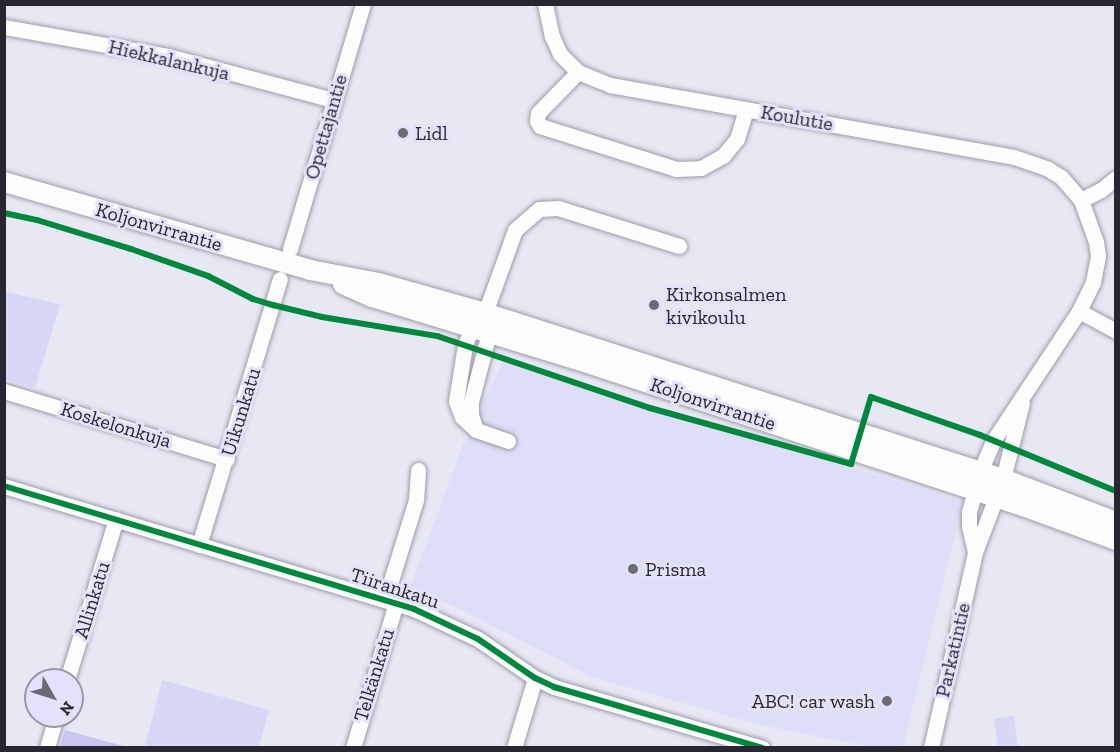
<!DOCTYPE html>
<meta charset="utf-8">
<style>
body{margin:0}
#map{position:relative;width:1120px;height:752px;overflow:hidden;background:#e8e8f4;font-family:"Zilla Slab",serif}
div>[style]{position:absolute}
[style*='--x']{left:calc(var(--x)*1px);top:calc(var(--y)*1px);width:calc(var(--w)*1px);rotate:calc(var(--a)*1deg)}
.built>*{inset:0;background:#dfdef8}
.green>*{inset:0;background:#d8d7f5;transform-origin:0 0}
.forest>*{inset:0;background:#c8c6ee}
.roads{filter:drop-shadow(0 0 2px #9d9da8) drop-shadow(0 0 2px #9d9da8)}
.minor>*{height:15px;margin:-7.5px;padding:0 7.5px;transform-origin:7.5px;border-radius:7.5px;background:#fcfcfd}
.major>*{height:20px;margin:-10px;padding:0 10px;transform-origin:10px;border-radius:10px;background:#fcfcfd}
.cycleway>*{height:6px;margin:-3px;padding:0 3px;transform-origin:3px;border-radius:3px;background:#00873e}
.dots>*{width:16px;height:16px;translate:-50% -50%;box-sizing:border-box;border:3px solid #e3e2fa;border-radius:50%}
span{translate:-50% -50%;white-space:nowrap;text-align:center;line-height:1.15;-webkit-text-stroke:6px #e3e2fa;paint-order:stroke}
.street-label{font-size:20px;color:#272732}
.poi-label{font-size:20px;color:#272732}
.left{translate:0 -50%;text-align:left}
.right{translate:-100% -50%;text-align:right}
.frame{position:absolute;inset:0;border:6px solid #272732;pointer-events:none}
.north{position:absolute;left:24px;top:668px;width:60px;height:60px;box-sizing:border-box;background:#e3e2fa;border:2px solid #9897aa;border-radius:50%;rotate:129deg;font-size:16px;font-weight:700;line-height:24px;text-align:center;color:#272732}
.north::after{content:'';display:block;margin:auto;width:21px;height:27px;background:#6b6b76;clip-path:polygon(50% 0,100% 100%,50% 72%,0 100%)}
</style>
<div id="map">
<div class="built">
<div style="clip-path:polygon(503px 362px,525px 365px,963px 502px,903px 747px,870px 747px,756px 724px,592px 677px,456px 607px,410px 588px,464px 442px)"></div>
</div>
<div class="green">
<div style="clip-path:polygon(5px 292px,60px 304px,35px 388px,5px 379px)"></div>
<div style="clip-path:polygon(162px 680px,269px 710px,259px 747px,145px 747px)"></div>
<div style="left:1014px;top:716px;width:31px;height:20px;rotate:83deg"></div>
</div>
<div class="forest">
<div style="clip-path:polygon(65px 730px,127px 747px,60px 747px)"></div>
</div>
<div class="roads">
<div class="minor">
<div style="--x:545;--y:4;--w:33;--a:78"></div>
<div style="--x:552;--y:36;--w:20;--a:66"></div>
<div style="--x:560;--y:54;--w:25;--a:45"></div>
<div style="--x:578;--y:72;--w:35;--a:22"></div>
<div style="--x:610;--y:85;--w:410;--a:10.1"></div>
<div style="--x:1014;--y:157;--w:36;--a:19"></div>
<div style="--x:1048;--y:169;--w:15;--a:32"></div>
<div style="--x:1061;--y:177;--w:30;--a:49"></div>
<div style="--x:4;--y:27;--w:167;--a:10"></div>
<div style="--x:168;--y:56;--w:171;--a:14.9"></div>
<div style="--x:578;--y:72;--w:57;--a:134.3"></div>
<div style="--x:538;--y:113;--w:8;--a:97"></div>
<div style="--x:537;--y:121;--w:6;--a:59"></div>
<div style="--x:540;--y:126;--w:143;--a:17.5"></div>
<div style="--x:676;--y:169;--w:25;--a:-2"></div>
<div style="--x:701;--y:168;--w:25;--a:-29"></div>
<div style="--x:723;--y:156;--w:22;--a:-51"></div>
<div style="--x:737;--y:139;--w:30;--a:-73"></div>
<div style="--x:290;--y:249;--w:256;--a:-73.4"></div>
<div style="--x:1079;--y:311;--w:42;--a:28.4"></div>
<div style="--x:4;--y:391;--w:233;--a:17"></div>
<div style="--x:475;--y:427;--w:13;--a:-108"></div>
<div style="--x:471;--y:415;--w:13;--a:-90"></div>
<div style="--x:471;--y:402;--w:71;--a:-75.4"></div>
<div style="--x:489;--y:333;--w:10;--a:-107"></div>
<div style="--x:508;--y:441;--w:34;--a:-161"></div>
<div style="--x:476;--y:430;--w:19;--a:-137"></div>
<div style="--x:462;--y:417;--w:17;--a:-111"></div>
<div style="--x:456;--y:401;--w:57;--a:-80.9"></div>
<div style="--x:465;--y:345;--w:17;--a:-69"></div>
<div style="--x:471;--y:329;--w:21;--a:-49"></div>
<div style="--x:485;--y:313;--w:88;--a:-70.1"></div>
<div style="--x:515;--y:230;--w:32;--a:-41"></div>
<div style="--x:539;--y:209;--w:19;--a:-3"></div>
<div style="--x:558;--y:208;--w:127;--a:17.4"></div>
<div style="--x:4;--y:486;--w:428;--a:16.7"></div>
<div style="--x:414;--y:609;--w:71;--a:25.1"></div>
<div style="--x:478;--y:639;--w:69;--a:34.4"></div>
<div style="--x:535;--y:678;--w:21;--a:25"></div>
<div style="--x:554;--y:687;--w:217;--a:16.3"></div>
<div style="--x:199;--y:545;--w:278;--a:-73.1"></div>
<div style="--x:975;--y:552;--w:27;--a:-103"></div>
<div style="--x:969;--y:526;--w:14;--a:-90"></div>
<div style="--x:969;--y:512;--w:41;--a:-74.6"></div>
<div style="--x:980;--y:472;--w:34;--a:-67"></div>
<div style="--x:993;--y:441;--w:156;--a:-56.5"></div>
<div style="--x:1079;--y:311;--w:32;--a:-64"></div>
<div style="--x:1093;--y:282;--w:26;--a:-79"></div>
<div style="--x:1098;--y:256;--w:14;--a:-98"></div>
<div style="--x:1096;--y:242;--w:45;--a:-109.7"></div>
<div style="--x:1081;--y:200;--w:22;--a:-27"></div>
<div style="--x:1101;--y:190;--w:19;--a:-39"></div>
<div style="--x:385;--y:600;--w:105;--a:-72.8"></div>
<div style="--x:416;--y:500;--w:30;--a:-86"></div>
<div style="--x:67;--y:680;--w:168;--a:-73.1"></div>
<div style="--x:47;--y:748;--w:33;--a:-74"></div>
<div style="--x:353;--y:748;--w:151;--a:-73.5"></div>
<div style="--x:514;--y:748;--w:73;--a:-73.3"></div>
<div style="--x:931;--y:748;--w:201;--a:-77.3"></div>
<div style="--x:975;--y:552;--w:78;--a:-69"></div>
<div style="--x:1003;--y:479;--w:78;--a:-76"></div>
</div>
<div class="major">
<div style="--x:4;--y:182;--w:318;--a:16"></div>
<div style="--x:310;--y:270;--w:70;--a:10.7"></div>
<div style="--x:379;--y:283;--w:110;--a:15.8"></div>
<div style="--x:485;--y:313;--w:544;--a:17.77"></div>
<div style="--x:1003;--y:479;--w:121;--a:20.8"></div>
<div style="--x:343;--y:284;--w:32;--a:24"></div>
<div style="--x:372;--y:297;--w:229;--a:17"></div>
<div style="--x:591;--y:364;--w:455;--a:18.2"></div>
<div style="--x:1023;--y:506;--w:99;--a:20.1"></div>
</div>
</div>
<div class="cycleway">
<div style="--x:4;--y:213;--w:34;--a:12"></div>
<div style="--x:37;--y:220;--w:98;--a:17.1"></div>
<div style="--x:131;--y:249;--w:82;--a:19.3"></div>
<div style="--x:208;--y:276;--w:51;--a:27.1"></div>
<div style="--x:253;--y:299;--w:21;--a:17"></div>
<div style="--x:273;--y:305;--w:50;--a:13.8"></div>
<div style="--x:322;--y:317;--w:117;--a:9.4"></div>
<div style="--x:437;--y:336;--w:225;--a:18.7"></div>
<div style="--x:650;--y:408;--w:209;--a:15.6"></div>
<div style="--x:851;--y:464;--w:70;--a:-73.4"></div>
<div style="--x:871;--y:397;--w:115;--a:19.2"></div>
<div style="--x:980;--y:435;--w:147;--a:22.4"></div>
<div style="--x:4;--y:486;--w:428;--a:16.7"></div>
<div style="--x:414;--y:609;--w:71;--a:25.1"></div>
<div style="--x:478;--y:639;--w:69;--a:34.4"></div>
<div style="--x:535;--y:678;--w:21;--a:25"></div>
<div style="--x:554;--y:687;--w:217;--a:16.3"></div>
</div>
<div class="dots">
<div style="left:403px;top:133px;background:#6b6b76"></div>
<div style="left:654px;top:305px;background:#6b6b76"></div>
<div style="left:633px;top:569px;background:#6b6b76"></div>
<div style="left:887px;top:701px;background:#6b6b76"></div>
</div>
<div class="street-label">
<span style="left:169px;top:60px;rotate:13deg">Hiekkalankuja</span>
<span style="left:797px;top:118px;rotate:10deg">Koulutie</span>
<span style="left:326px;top:127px;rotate:-74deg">Opettajantie</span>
<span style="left:159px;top:227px;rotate:16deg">Koljonvirrantie</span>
<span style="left:713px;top:404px;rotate:18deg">Koljonvirrantie</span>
<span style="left:241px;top:412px;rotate:-73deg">Uikunkatu</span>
<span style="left:116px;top:425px;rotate:17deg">Koskelonkuja</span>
<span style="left:395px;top:588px;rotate:18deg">Tiirankatu</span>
<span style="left:92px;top:600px;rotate:-73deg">Allinkatu</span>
<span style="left:953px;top:650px;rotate:-77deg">Parkatintie</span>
<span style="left:374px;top:675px;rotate:-73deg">Telkänkatu</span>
</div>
<div class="poi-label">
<span class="left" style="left:415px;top:133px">Lidl</span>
<span class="left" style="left:666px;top:306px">Kirkonsalmen<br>kivikoulu</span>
<span class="left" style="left:645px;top:569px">Prisma</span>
<span class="right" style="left:875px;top:701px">ABC! car wash</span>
</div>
<div class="frame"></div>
<div class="north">N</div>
</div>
